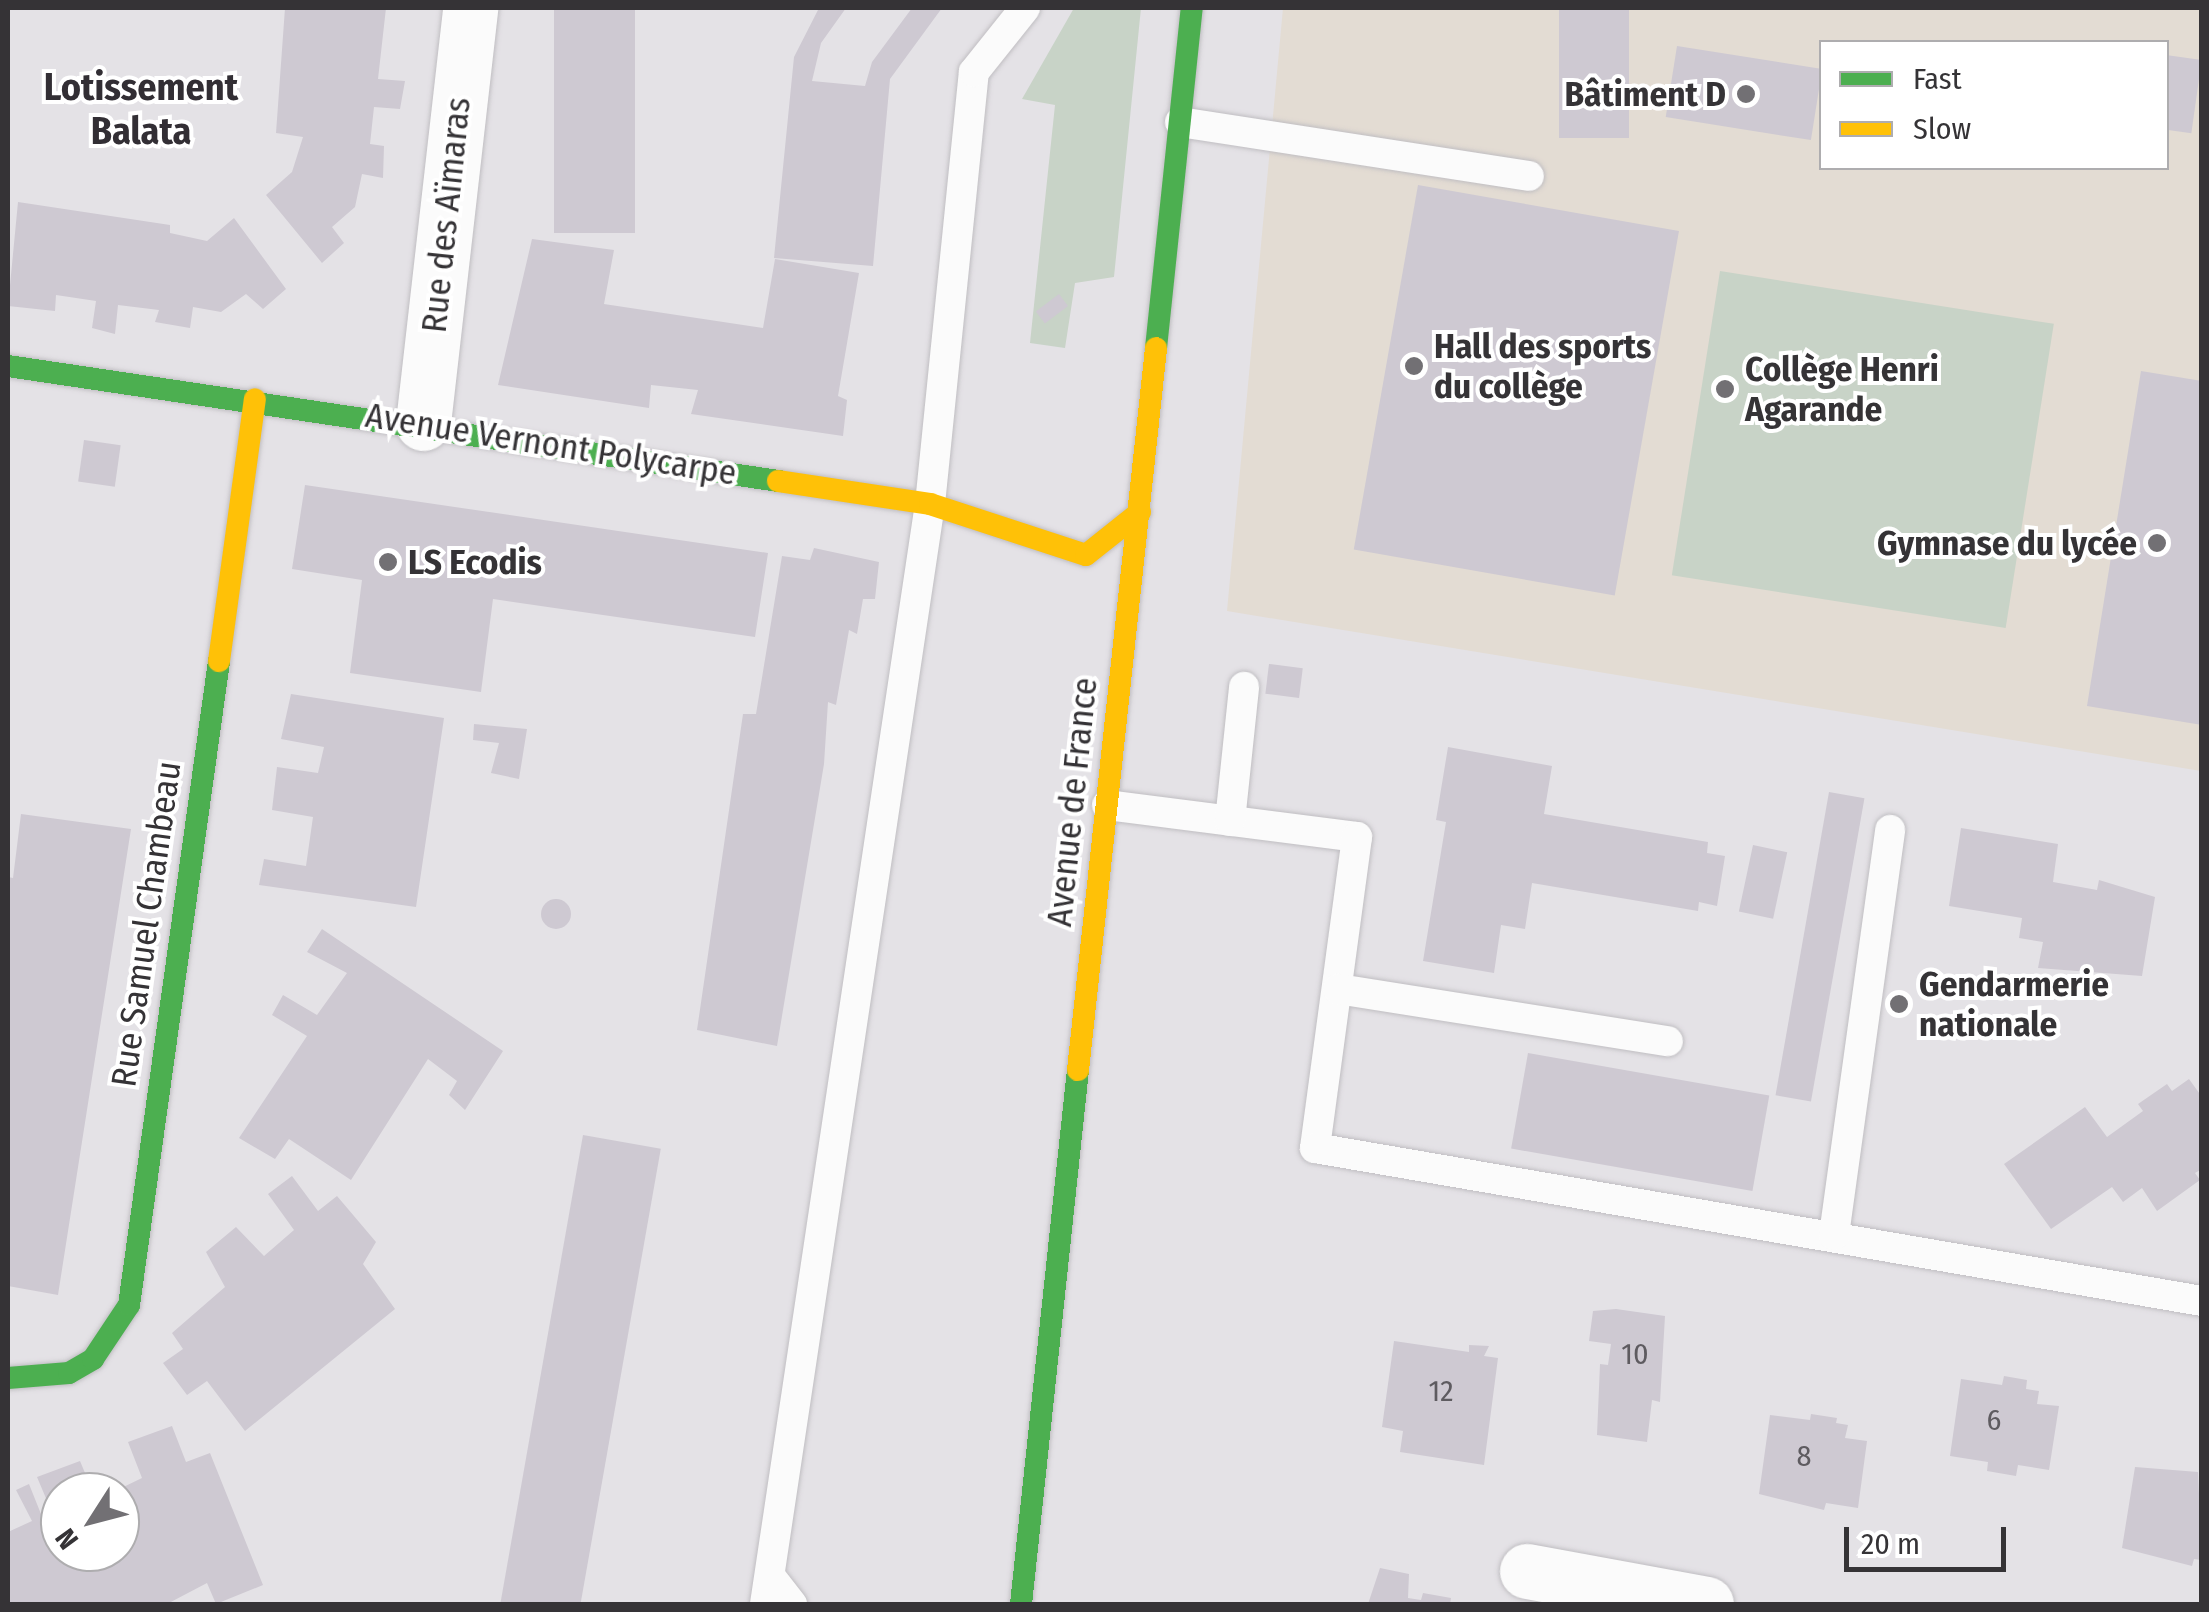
<!DOCTYPE html>
<meta charset="utf-8">
<style>
body{margin:0}
#map{position:relative;width:2209px;height:1612px;overflow:hidden;background:#e4e2e6;font-family:"Fira Sans Condensed",sans-serif}
div>[style]{position:absolute}
[style*='--x']{left:calc(var(--x)*1px);top:calc(var(--y)*1px);width:calc(var(--w)*1px);rotate:calc(var(--a)*1deg)}
.education>*{inset:0;background:#e3dcd3}
.green>*{inset:0;background:#c8d3c7;transform-origin:0 0}
.building>*{inset:0;background:#cec9d2;transform-origin:0 0}
.round{border-radius:50%}
.roads{filter:drop-shadow(0 0 2px #c0bec2) drop-shadow(0 0 2px #c0bec2)}
.lane>*{height:30px;margin:-15px;padding:0 15px;transform-origin:15px;border-radius:15px;background:#fbfbfb}
.street>*{height:55px;margin:-27.5px;padding:0 27.5px;transform-origin:27.5px;border-radius:27.5px;background:#fbfbfb}
.fast>*{height:22px;margin:-11px;padding:0 11px;transform-origin:11px;border-radius:11px;background:#4caf50}
.slow>*{height:22px;margin:-11px;padding:0 11px;transform-origin:11px;border-radius:11px;background:#ffc107}
.dots>*{width:28px;height:28px;translate:-50% -50%;box-sizing:border-box;border:5px solid #fff;border-radius:50%}
span{translate:-50% -50%;white-space:nowrap;text-align:center;line-height:1.15;-webkit-text-stroke:8px #fff;paint-order:stroke}
.number-label{font-size:30px;color:#5e5b60}
.number-label span{-webkit-text-stroke-width:0}
.poi-label{font-size:35px;color:#353336;font-weight:700}
.right{translate:-100% -50%;text-align:right}
.left{translate:0 -50%;text-align:left}
.street-label{font-size:35px;color:#353336}
.neighbourhood-label{font-size:38px;color:#322e34;font-weight:700}
.frame{position:absolute;inset:0;border:10px solid #353336;pointer-events:none}
.legend{position:absolute;left:1819px;top:40px;width:350px;height:130px;box-sizing:border-box;background:#fff;border:2px solid #aeadaf;margin:0;padding:12px 18px;list-style:none;font-size:30px;color:#353336}
.legend li{display:flex;align-items:center;gap:20px;height:50px}
.legend b{width:50px;border:2px solid #aeadaf}
.north{position:absolute;left:40px;top:1472px;width:100px;height:100px;box-sizing:border-box;background:#fff;border:2px solid #aeadaf;border-radius:50%;rotate:234deg;font-size:28px;font-weight:700;line-height:40px;text-align:center;color:#353336}
.north::after{content:'';display:block;margin:auto;width:35px;height:45px;background:#727074;clip-path:polygon(50% 0,100% 100%,50% 72%,0 100%)}
.scale{position:absolute;left:1844px;top:1527px;width:162px;height:45px;box-sizing:border-box;border:5px solid #353336;border-top:0;padding-left:12px;font-size:30px;line-height:35px;white-space:nowrap;color:#353336;-webkit-text-stroke:8px #fff;paint-order:stroke}
</style>
<div id="map">
<div class="education">
<div style="clip-path:polygon(evenodd,1283px 8px,2201px 8px,2201px 771px,1227px 611px,1283px 8px,1822px 42px,2166px 42px,2166px 168px,1822px 168px,1822px 42px)"></div>
</div>
<div class="green">
<div style="clip-path:polygon(1074px 8px,1141px 8px,1114px 277px,1075px 283px,1065px 348px,1030px 343px,1055px 105px,1022px 99px)"></div>
<div style="left:1720px;top:271px;width:338px;height:308px;rotate:9deg"></div>
</div>
<div class="building">
<div style="clip-path:polygon(285px 8px,386px 8px,378px 79px,405px 81px,400px 109px,374px 107px,370px 144px,384px 146px,383px 178px,362px 174px,355px 207px,332px 227px,344px 243px,322px 263px,266px 195px,292px 172px,303px 137px,276px 133px)"></div>
<div style="left:554px;top:8px;width:81px;height:225px"></div>
<div style="clip-path:polygon(819px 8px,846px 8px,821px 43px,812px 81px,865px 86px,872px 62px,912px 8px,942px 8px,890px 79px,873px 266px,774px 258px,794px 57px)"></div>
<div style="left:1559px;top:8px;width:70px;height:130px"></div>
<div style="left:1677px;top:46px;width:147px;height:72px;rotate:9deg"></div>
<div style="left:2166px;top:55px;width:36px;height:74px;rotate:8deg"></div>
<div style="left:104px;top:74px;width:19px;height:20px;rotate:54deg"></div>
<div style="left:1418px;top:185px;width:265px;height:370px;rotate:10deg"></div>
<div style="clip-path:polygon(18px 202px,170px 225px,170px 233px,207px 241px,234px 218px,286px 289px,263px 309px,246px 294px,221px 312px,193px 307px,190px 328px,155px 322px,159px 310px,118px 305px,115px 334px,92px 328px,96px 301px,56px 295px,55px 311px,8px 306px)"></div>
<div style="clip-path:polygon(532px 239px,614px 250px,604px 304px,763px 328px,775px 259px,859px 273px,838px 396px,847px 400px,843px 436px,691px 414px,698px 390px,651px 385px,649px 408px,498px 385px)"></div>
<div style="left:1059px;top:294px;width:15px;height:29px;rotate:53deg"></div>
<div style="clip-path:polygon(2141px 371px,2202px 381px,2202px 725px,2087px 706px)"></div>
<div style="left:84px;top:440px;width:37px;height:42px;rotate:8deg"></div>
<div style="clip-path:polygon(305px 485px,768px 553px,755px 637px,493px 599px,481px 692px,350px 673px,362px 580px,292px 569px)"></div>
<div style="clip-path:polygon(814px 548px,879px 562px,875px 599px,863px 599px,857px 634px,849px 630px,836px 705px,828px 702px,824px 764px,777px 1046px,697px 1030px,743px 714px,756px 714px,782px 556px,810px 560px)"></div>
<div style="left:1269px;top:664px;width:34px;height:30px;rotate:7deg"></div>
<div style="clip-path:polygon(291px 694px,444px 718px,416px 907px,259px 885px,264px 859px,306px 866px,313px 817px,272px 810px,277px 767px,318px 773px,324px 747px,281px 739px)"></div>
<div style="clip-path:polygon(474px 724px,527px 729px,519px 779px,491px 773px,499px 743px,473px 740px)"></div>
<div style="clip-path:polygon(1448px 747px,1552px 766px,1544px 814px,1708px 842px,1707px 853px,1725px 856px,1717px 906px,1699px 902px,1698px 911px,1532px 883px,1525px 929px,1501px 925px,1494px 973px,1423px 961px,1446px 822px,1436px 820px)"></div>
<div style="left:1829px;top:792px;width:36px;height:308px;rotate:10deg"></div>
<div style="clip-path:polygon(21px 814px,131px 829px,58px 1295px,8px 1286px,8px 877px,13px 878px)"></div>
<div style="clip-path:polygon(1961px 828px,2058px 844px,2053px 882px,2097px 890px,2099px 880px,2155px 897px,2142px 976px,2038px 968px,2043px 942px,2019px 938px,2022px 918px,1949px 906px)"></div>
<div style="left:1753px;top:845px;width:35px;height:68px;rotate:12deg"></div>
<div class="round" style="left:541px;top:899px;width:30px;height:30px"></div>
<div style="clip-path:polygon(322px 929px,503px 1051px,465px 1110px,449px 1095px,457px 1081px,428px 1059px,351px 1180px,289px 1139px,275px 1159px,239px 1138px,307px 1036px,272px 1015px,283px 995px,317px 1015px,347px 973px,307px 952px)"></div>
<div style="left:1528px;top:1053px;width:245px;height:97px;rotate:10deg"></div>
<div style="clip-path:polygon(2189px 1079px,2202px 1097px,2202px 1169px,2195px 1173px,2200px 1180px,2157px 1211px,2142px 1188px,2123px 1202px,2112px 1187px,2051px 1229px,2004px 1164px,2085px 1107px,2107px 1137px,2143px 1111px,2138px 1104px,2167px 1084px,2172px 1091px)"></div>
<div style="left:583px;top:1135px;width:79px;height:475px;rotate:10deg"></div>
<div style="clip-path:polygon(292px 1176px,318px 1211px,337px 1196px,376px 1242px,363px 1264px,395px 1309px,245px 1431px,207px 1381px,187px 1395px,163px 1363px,183px 1349px,172px 1333px,225px 1287px,206px 1252px,236px 1227px,264px 1256px,294px 1230px,268px 1194px)"></div>
<div style="clip-path:polygon(1616px 1309px,1665px 1316px,1660px 1402px,1652px 1400px,1647px 1442px,1597px 1435px,1600px 1364px,1608px 1365px,1611px 1344px,1589px 1341px,1593px 1311px)"></div>
<div style="clip-path:polygon(1394px 1341px,1469px 1352px,1469px 1345px,1489px 1346px,1484px 1356px,1498px 1358px,1484px 1465px,1400px 1452px,1403px 1431px,1382px 1427px)"></div>
<div style="clip-path:polygon(2004px 1376px,2027px 1380px,2026px 1389px,2039px 1391px,2037px 1404px,2059px 1406px,2049px 1470px,2018px 1465px,2016px 1476px,1987px 1471px,1988px 1462px,1950px 1456px,1961px 1379px,2002px 1385px)"></div>
<div style="clip-path:polygon(1811px 1414px,1837px 1418px,1836px 1423px,1848px 1425px,1845px 1438px,1867px 1441px,1858px 1508px,1826px 1503px,1824px 1510px,1759px 1494px,1770px 1415px,1810px 1420px)"></div>
<div style="clip-path:polygon(172px 1426px,186px 1462px,210px 1453px,263px 1585px,216px 1604px,207px 1583px,167px 1604px,8px 1604px,8px 1532px,32px 1521px,16px 1490px,29px 1484px,43px 1519px,53px 1515px,37px 1477px,80px 1461px,93px 1492px,60px 1492px,60px 1552px,120px 1552px,120px 1492px,113px 1492px,142px 1478px,128px 1442px)"></div>
<div style="clip-path:polygon(2135px 1467px,2198px 1472px,2202px 1560px,2194px 1559px,2192px 1566px,2122px 1548px)"></div>
<div style="clip-path:polygon(1380px 1568px,1409px 1574px,1408px 1598px,1421px 1600px,1423px 1593px,1451px 1598px,1450px 1604px,1368px 1604px)"></div>
</div>
<div class="roads">
<div class="lane">
<div style="--x:1180;--y:122;--w:353;--a:8.8"></div>
<div style="--x:1107;--y:805;--w:252;--a:7.3"></div>
<div style="--x:1357;--y:837;--w:314;--a:97.7"></div>
<div style="--x:1315;--y:1148;--w:900;--a:9.79"></div>
<div style="--x:1230;--y:821;--w:135;--a:-84"></div>
<div style="--x:1338;--y:989;--w:334;--a:9"></div>
<div style="--x:1834;--y:1235;--w:409;--a:-82.1"></div>
<div style="--x:770;--y:1576;--w:36;--a:52"></div>
<div style="--x:765;--y:1604;--w:1112;--a:-81.47"></div>
<div style="--x:930;--y:504;--w:434;--a:-84.2"></div>
<div style="--x:974;--y:72;--w:82;--a:-51.4"></div>
</div>
<div class="street">
<div style="--x:423;--y:423;--w:418;--a:-83.5"></div>
<div style="--x:1527;--y:1571;--w:182;--a:10.4"></div>
</div>
<div class="fast">
<div style="--x:1156;--y:348;--w:342;--a:-84"></div>
<div style="--x:8;--y:366;--w:779;--a:8.49"></div>
<div style="--x:8;--y:1378;--w:61;--a:-4.7"></div>
<div style="--x:69;--y:1373;--w:28;--a:-30"></div>
<div style="--x:93;--y:1359;--w:65;--a:-56.3"></div>
<div style="--x:129;--y:1305;--w:650;--a:-82.04"></div>
<div style="--x:1021;--y:1604;--w:537;--a:-83.91"></div>
</div>
<div class="slow">
<div style="--x:778;--y:481;--w:154;--a:8.6"></div>
<div style="--x:930;--y:504;--w:164;--a:18.1"></div>
<div style="--x:1086;--y:555;--w:69;--a:-38.5"></div>
<div style="--x:219;--y:661;--w:264;--a:-82.2"></div>
<div style="--x:1078;--y:1070;--w:726;--a:-83.83"></div>
</div>
</div>
<div class="dots">
<div style="left:1746px;top:94px;background:#727074"></div>
<div style="left:1414px;top:366px;background:#727074"></div>
<div style="left:1725px;top:389px;background:#727074"></div>
<div style="left:2157px;top:543px;background:#727074"></div>
<div style="left:388px;top:562px;background:#727074"></div>
<div style="left:1899px;top:1004px;background:#727074"></div>
</div>
<div class="number-label">
<span style="left:1635px;top:1354px">10</span>
<span style="left:1441px;top:1391px">12</span>
<span style="left:1994px;top:1420px">6</span>
<span style="left:1804px;top:1456px">8</span>
</div>
<div class="poi-label">
<span class="right" style="left:1726px;top:94px">Bâtiment D</span>
<span class="left" style="left:1434px;top:366px">Hall des sports<br>du collège</span>
<span class="left" style="left:1745px;top:389px">Collège Henri<br>Agarande</span>
<span class="right" style="left:2137px;top:543px">Gymnase du lycée</span>
<span class="left" style="left:408px;top:562px">LS Ecodis</span>
<span class="left" style="left:1919px;top:1004px">Gendarmerie<br>nationale</span>
</div>
<div class="street-label">
<span style="left:446px;top:215px;rotate:-84deg">Rue des Aïmaras</span>
<span style="left:551px;top:444px;rotate:9deg">Avenue Vernont Polycarpe</span>
<span style="left:1072px;top:802px;rotate:-84deg">Avenue de France</span>
<span style="left:146px;top:924px;rotate:-82deg">Rue Samuel Chambeau</span>
</div>
<div class="neighbourhood-label">
<span style="left:141px;top:110px">Lotissement<br>Balata</span>
</div>
<div class="frame"></div>
<ul class="legend">
<li><b style="height:12px;background:#4caf50"></b>Fast</li>
<li><b style="height:12px;background:#ffc107"></b>Slow</li>
</ul>
<div class="north">N</div>
<div class="scale">20 m</div>
</div>
